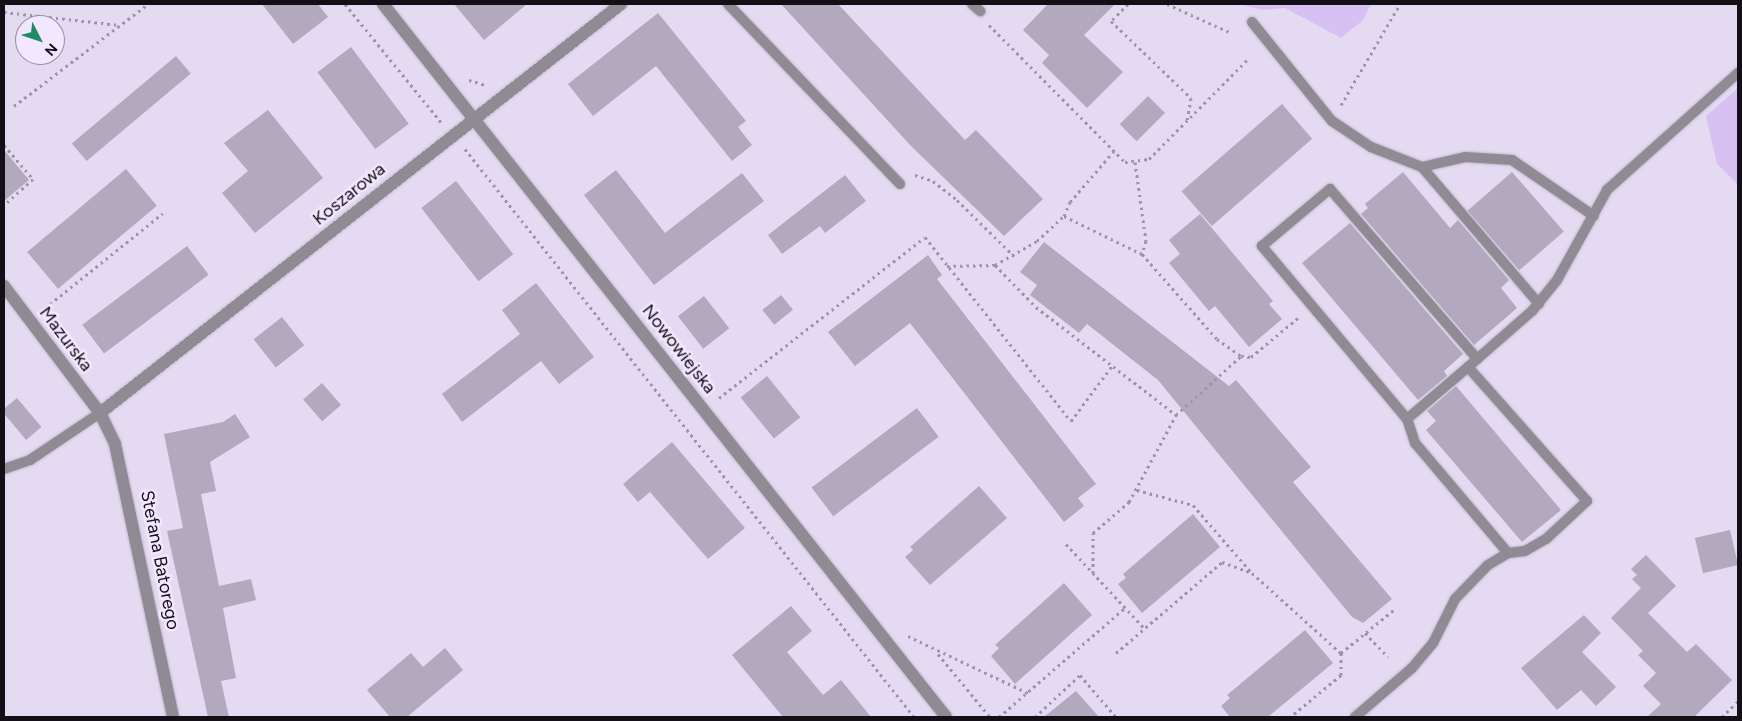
<!DOCTYPE html>
<style>
body{margin:0}
#map{position:relative;width:1742px;height:721px;overflow:hidden;background:#e4daf1;font-family:Figtree,sans-serif}
div>[style]{position:absolute}
[style*='--x']{left:calc(var(--x)*1px);top:calc(var(--y)*1px);width:calc(var(--w)*1px);rotate:calc(var(--a)*1deg)}
.green>*{inset:0;background:#d7c0f2}
.building>*{inset:0;background:#b2a9be;transform-origin:0 0}
.path>*{height:3px;margin-top:-1.5px;transform-origin:0;background:repeating-linear-gradient(90deg,#9d95a7 0 2.5px,transparent 0 6.5px)}
.roads{filter:drop-shadow(0 0 1px #beb5ca) drop-shadow(0 0 1px #beb5ca)}
.service>*{height:10px;margin:-5px;padding:0 5px;transform-origin:5px;border-radius:5px;background:#8f8b95}
.minor>*{height:12px;margin:-6px;padding:0 6px;transform-origin:6px;border-radius:6px;background:#8f8b95}
span{translate:-50% -50%;white-space:nowrap;text-align:center;line-height:1.15;-webkit-text-stroke:5px #f1e7fe;paint-order:stroke}
.street-label{font-size:18px;color:#120f16}
.frame{position:absolute;inset:0;border:5px solid #120f16;pointer-events:none}
.north{position:absolute;left:15px;top:15px;width:50px;height:50px;box-sizing:border-box;background:#f1e7fe;border:1px solid #9891a1;border-radius:50%;rotate:131deg;font-size:14px;font-weight:700;line-height:20px;text-align:center;color:#120f16}
.north::after{content:'';display:block;margin:auto;width:18px;height:22px;background:#208a67;clip-path:polygon(50% 0,100% 100%,50% 72%,0 100%)}
</style>
<div id="map">
<div class="green">
<div style="clip-path:polygon(1240px 4px,1371px 4px,1363px 20px,1341px 38px,1285px 8px,1262px 10px)"></div>
<div style="clip-path:polygon(1738px 88px,1738px 185px,1717px 164px,1706px 116px)"></div>
</div>
<div class="building">
<div style="clip-path:polygon(262px 4px,318px 4px,328px 17px,293px 44px)"></div>
<div style="clip-path:polygon(454px 4px,527px 4px,484px 40px)"></div>
<div style="clip-path:polygon(781px 4px,838px 4px,965px 140px,976px 130px,1043px 199px,1004px 236px,911px 146px)"></div>
<div style="clip-path:polygon(1048px 4px,1115px 4px,1084px 35px,1123px 72px,1087px 108px,1042px 63px,1049px 55px,1023px 30px)"></div>
<div style="clip-path:polygon(658px 13px,746px 121px,738px 127px,752px 145px,732px 161px,656px 66px,593px 116px,568px 84px)"></div>
<div style="left:351px;top:47px;width:96px;height:42px;rotate:53deg"></div>
<div style="left:176px;top:56px;width:23px;height:136px;rotate:50deg"></div>
<div style="left:1148px;top:96px;width:24px;height:40px;rotate:45deg"></div>
<div style="left:1282px;top:104px;width:46px;height:133px;rotate:49deg"></div>
<div style="clip-path:polygon(268px 110px,323px 178px,255px 233px,222px 193px,248px 171px,224px 143px)"></div>
<div style="clip-path:polygon(4px 150px,29px 180px,4px 201px)"></div>
<div style="left:126px;top:169px;width:48px;height:129px;rotate:50deg"></div>
<div style="clip-path:polygon(616px 170px,665px 233px,742px 173px,764px 201px,654px 285px,584px 195px)"></div>
<div style="clip-path:polygon(1403px 172px,1450px 228px,1458px 220px,1509px 280px,1501px 288px,1517px 308px,1474px 345px,1361px 214px,1368px 208px,1365px 204px)"></div>
<div style="left:1512px;top:172px;width:79px;height:59px;rotate:49deg"></div>
<div style="clip-path:polygon(845px 175px,866px 201px,825px 233px,820px 226px,782px 254px,768px 235px)"></div>
<div style="left:456px;top:181px;width:93px;height:44px;rotate:52deg"></div>
<div style="clip-path:polygon(1200px 214px,1273px 301px,1269px 304px,1282px 319px,1249px 347px,1215px 306px,1209px 311px,1169px 263px,1180px 254px,1169px 240px)"></div>
<div style="clip-path:polygon(1350px 223px,1463px 354px,1444px 371px,1447px 376px,1418px 400px,1302px 263px)"></div>
<div style="clip-path:polygon(1044px 242px,1229px 386px,1236px 380px,1311px 467px,1293px 482px,1392px 599px,1363px 623px,1352px 617px,1158px 380px,1087px 324px,1079px 333px,1030px 295px,1037px 285px,1020px 272px)"></div>
<div style="left:187px;top:246px;width:36px;height:131px;rotate:53deg"></div>
<div style="clip-path:polygon(928px 255px,942px 275px,937px 279px,1096px 484px,1078px 498px,1084px 506px,1064px 522px,910px 323px,855px 366px,828px 332px)"></div>
<div style="clip-path:polygon(536px 283px,594px 357px,559px 384px,541px 361px,462px 422px,442px 394px,520px 334px,502px 310px)"></div>
<div style="left:781px;top:295px;width:19px;height:24px;rotate:51deg"></div>
<div style="left:704px;top:296px;width:41px;height:33px;rotate:52deg"></div>
<div style="left:282px;top:317px;width:36px;height:36px;rotate:52deg"></div>
<div style="left:767px;top:376px;width:53px;height:34px;rotate:51deg"></div>
<div style="left:322px;top:383px;width:29px;height:25px;rotate:49deg"></div>
<div style="clip-path:polygon(1456px 386px,1561px 510px,1522px 542px,1426px 430px,1436px 421px,1427px 411px)"></div>
<div style="left:17px;top:398px;width:38px;height:20px;rotate:50deg"></div>
<div style="left:917px;top:408px;width:36px;height:132px;rotate:53deg"></div>
<div style="clip-path:polygon(235px 414px,250px 437px,210px 462px,216px 491px,201px 494px,219px 586px,251px 579px,256px 600px,223px 608px,236px 678px,221px 681px,229px 717px,208px 717px,167px 531px,183px 528px,164px 434px,223px 422px)"></div>
<div style="clip-path:polygon(672px 442px,745px 528px,708px 559px,650px 492px,638px 502px,623px 484px)"></div>
<div style="clip-path:polygon(979px 486px,1007px 518px,930px 585px,905px 557px,913px 550px,910px 547px)"></div>
<div style="clip-path:polygon(1193px 514px,1220px 547px,1142px 613px,1118px 584px,1126px 578px,1123px 574px)"></div>
<div style="left:1730px;top:530px;width:36px;height:36px;rotate:77deg"></div>
<div style="clip-path:polygon(1646px 555px,1676px 586px,1648px 613px,1687px 652px,1696px 644px,1732px 680px,1694px 717px,1647px 717px,1661px 704px,1643px 686px,1656px 673px,1638px 655px,1643px 651px,1611px 618px,1641px 588px,1632px 579px,1637px 575px,1631px 569px)"></div>
<div style="clip-path:polygon(1064px 583px,1092px 615px,1015px 684px,991px 656px,999px 648px,995px 645px)"></div>
<div style="clip-path:polygon(791px 606px,812px 631px,787px 652px,823px 695px,841px 680px,871px 717px,783px 717px,732px 655px)"></div>
<div style="clip-path:polygon(1584px 615px,1601px 633px,1582px 652px,1616px 687px,1596px 706px,1581px 690px,1557px 710px,1521px 668px)"></div>
<div style="clip-path:polygon(1305px 630px,1333px 663px,1268px 717px,1230px 717px,1221px 706px,1230px 698px,1227px 695px)"></div>
<div style="clip-path:polygon(445px 648px,463px 670px,407px 717px,390px 717px,367px 690px,411px 653px,423px 667px)"></div>
<div style="clip-path:polygon(1076px 691px,1099px 717px,1044px 717px)"></div>
</div>
<div class="path">
<div style="--x:345;--y:4;--w:152;--a:50.9"></div>
<div style="--x:1128;--y:4;--w:24;--a:135"></div>
<div style="--x:1111;--y:21;--w:111;--a:43.9"></div>
<div style="--x:1191;--y:98;--w:22;--a:100"></div>
<div style="--x:1167;--y:4;--w:68;--a:24.3"></div>
<div style="--x:4;--y:12;--w:116;--a:6.4"></div>
<div style="--x:989;--y:25;--w:193;--a:45.2"></div>
<div style="--x:1125;--y:162;--w:24;--a:-7"></div>
<div style="--x:1149;--y:159;--w:139;--a:-45.3"></div>
<div style="--x:469;--y:80;--w:17;--a:17"></div>
<div style="--x:1341;--y:105;--w:117;--a:-59.7"></div>
<div style="--x:14;--y:106;--w:168;--a:-37.3"></div>
<div style="--x:4;--y:145;--w:45;--a:49.5"></div>
<div style="--x:33;--y:179;--w:39;--a:138"></div>
<div style="--x:465;--y:149;--w:724;--a:51.67"></div>
<div style="--x:1135;--y:162;--w:80;--a:82.1"></div>
<div style="--x:1146;--y:241;--w:14;--a:107"></div>
<div style="--x:915;--y:175;--w:19;--a:18"></div>
<div style="--x:933;--y:181;--w:31;--a:38"></div>
<div style="--x:957;--y:200;--w:80;--a:44.5"></div>
<div style="--x:1064;--y:216;--w:87;--a:26"></div>
<div style="--x:1142;--y:254;--w:113;--a:48.6"></div>
<div style="--x:1217;--y:339;--w:29;--a:35"></div>
<div style="--x:995;--y:265;--w:48;--a:-29.7"></div>
<div style="--x:1037;--y:241;--w:37;--a:-43"></div>
<div style="--x:1064;--y:216;--w:15;--a:-67"></div>
<div style="--x:1070;--y:202;--w:67;--a:-49.2"></div>
<div style="--x:947;--y:266;--w:48;--a:-1.2"></div>
<div style="--x:995;--y:265;--w:59;--a:45.7"></div>
<div style="--x:1036;--y:307;--w:177;--a:37.6"></div>
<div style="--x:45;--y:308;--w:151;--a:-38.8"></div>
<div style="--x:719;--y:398;--w:261;--a:-38"></div>
<div style="--x:925;--y:237;--w:235;--a:51.6"></div>
<div style="--x:1071;--y:421;--w:69;--a:-53.3"></div>
<div style="--x:1137;--y:490;--w:58;--a:15"></div>
<div style="--x:1193;--y:505;--w:89;--a:49.1"></div>
<div style="--x:1066;--y:544;--w:115;--a:47.1"></div>
<div style="--x:1093;--y:573;--w:40;--a:-90"></div>
<div style="--x:1093;--y:533;--w:48;--a:-40.7"></div>
<div style="--x:1129;--y:502;--w:99;--a:-61.6"></div>
<div style="--x:1176;--y:415;--w:88;--a:-42.2"></div>
<div style="--x:1241;--y:356;--w:10;--a:6"></div>
<div style="--x:1251;--y:357;--w:62;--a:-39.8"></div>
<div style="--x:1365;--y:633;--w:33;--a:46"></div>
<div style="--x:908;--y:636;--w:133;--a:25.4"></div>
<div style="--x:1116;--y:653;--w:140;--a:-40.6"></div>
<div style="--x:1222;--y:562;--w:32;--a:20"></div>
<div style="--x:1252;--y:573;--w:120;--a:42"></div>
<div style="--x:1341;--y:653;--w:22;--a:90"></div>
<div style="--x:1341;--y:675;--w:66;--a:140.5"></div>
<div style="--x:1341;--y:653;--w:71;--a:-39.3"></div>
<div style="--x:938;--y:654;--w:82;--a:50.5"></div>
<div style="--x:999;--y:717;--w:167;--a:-40.9"></div>
<div style="--x:1035;--y:717;--w:62;--a:-43"></div>
<div style="--x:1080;--y:675;--w:55;--a:49.4"></div>
<div style="--x:1722;--y:717;--w:23;--a:-45"></div>
</div>
<div class="roads">
<div class="service">
<div style="--x:728;--y:4;--w:249;--a:46.3"></div>
<div style="--x:972;--y:4;--w:11;--a:41"></div>
<div style="--x:1252;--y:22;--w:127;--a:51.1"></div>
<div style="--x:1332;--y:121;--w:47;--a:33.7"></div>
<div style="--x:1371;--y:147;--w:55;--a:21.4"></div>
<div style="--x:1422;--y:167;--w:180;--a:49.5"></div>
<div style="--x:1422;--y:167;--w:44;--a:-13.1"></div>
<div style="--x:1465;--y:157;--w:47;--a:3.7"></div>
<div style="--x:1512;--y:160;--w:99;--a:34.3"></div>
<div style="--x:1407;--y:419;--w:80;--a:-40.4"></div>
<div style="--x:4;--y:469;--w:28;--a:-19"></div>
<div style="--x:30;--y:460;--w:84;--a:-33.9"></div>
<div style="--x:1508;--y:553;--w:17;--a:-7"></div>
<div style="--x:1525;--y:551;--w:24;--a:-30"></div>
<div style="--x:1546;--y:539;--w:56;--a:-42.8"></div>
<div style="--x:1587;--y:501;--w:179;--a:-131.6"></div>
<div style="--x:1468;--y:367;--w:85;--a:-41.2"></div>
<div style="--x:1532;--y:311;--w:40;--a:-51"></div>
<div style="--x:1557;--y:280;--w:103;--a:-60.9"></div>
<div style="--x:1607;--y:190;--w:176;--a:-41.8"></div>
<div style="--x:1355;--y:717;--w:75;--a:-40.7"></div>
<div style="--x:1412;--y:668;--w:33;--a:-50"></div>
<div style="--x:1433;--y:643;--w:49;--a:-63.4"></div>
<div style="--x:1455;--y:599;--w:47;--a:-45.9"></div>
<div style="--x:1488;--y:565;--w:23;--a:-31"></div>
<div style="--x:1508;--y:553;--w:144;--a:-130.2"></div>
<div style="--x:1415;--y:443;--w:25;--a:-108"></div>
<div style="--x:1407;--y:419;--w:226;--a:-130"></div>
<div style="--x:1262;--y:246;--w:89;--a:-40"></div>
<div style="--x:1330;--y:189;--w:225;--a:49.1"></div>
</div>
<div class="minor">
<div style="--x:383;--y:4;--w:908;--a:51.7"></div>
<div style="--x:4;--y:286;--w:159;--a:52.9"></div>
<div style="--x:100;--y:413;--w:34;--a:64"></div>
<div style="--x:115;--y:444;--w:279;--a:78"></div>
<div style="--x:100;--y:413;--w:662;--a:-38.13"></div>
</div>
</div>
<div class="street-label">
<span style="left:349px;top:194px;rotate:-39deg">Koszarowa</span>
<span style="left:66px;top:339px;rotate:53deg">Mazurska</span>
<span style="left:679px;top:349px;rotate:52deg">Nowowiejska</span>
<span style="left:160px;top:560px;rotate:79deg">Stefana Batorego</span>
</div>
<div class="frame"></div>
<div class="north">N</div>
</div>
